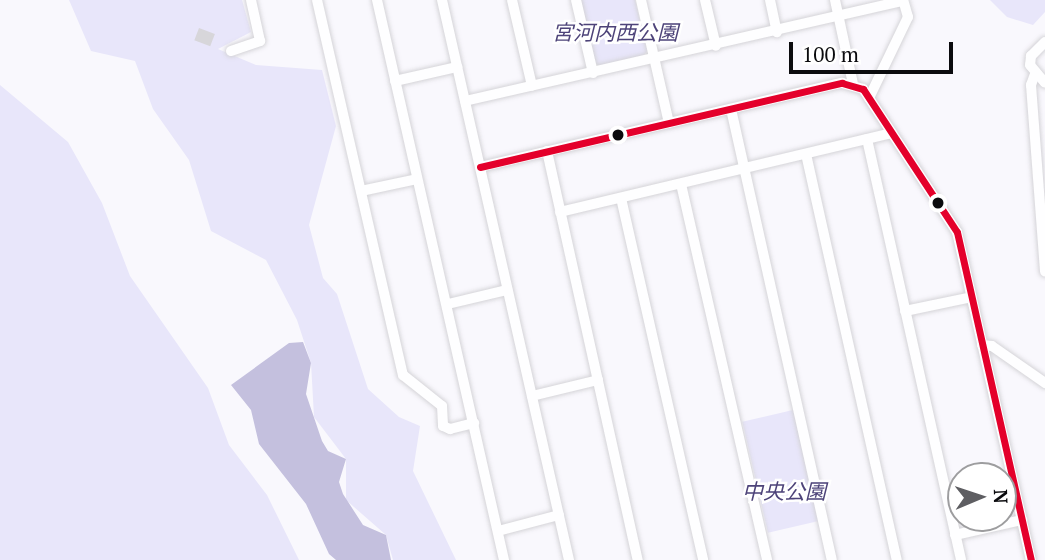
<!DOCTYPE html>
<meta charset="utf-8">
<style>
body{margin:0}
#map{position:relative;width:1045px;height:560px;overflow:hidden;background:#f9f8fd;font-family:"PT Serif","Noto Sans JP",serif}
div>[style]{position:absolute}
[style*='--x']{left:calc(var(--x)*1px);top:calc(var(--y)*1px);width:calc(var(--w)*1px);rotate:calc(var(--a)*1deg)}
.green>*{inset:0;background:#e8e6fa;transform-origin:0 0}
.water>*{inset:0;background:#c4c0de}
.building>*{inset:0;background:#d7d6da;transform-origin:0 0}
.roads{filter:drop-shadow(0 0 2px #d5d4d8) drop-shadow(0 0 2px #d5d4d8)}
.minor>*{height:10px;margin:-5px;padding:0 5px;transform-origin:5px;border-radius:5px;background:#fefeff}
.bus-1>*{height:7px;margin:-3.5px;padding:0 3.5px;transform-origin:3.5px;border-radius:3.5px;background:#e4002b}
.dots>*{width:19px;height:19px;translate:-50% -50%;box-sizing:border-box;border:4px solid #fff;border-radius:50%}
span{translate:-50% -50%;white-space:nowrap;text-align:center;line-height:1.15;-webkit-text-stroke:5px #fff;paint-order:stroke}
.park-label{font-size:21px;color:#4d4379;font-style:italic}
.north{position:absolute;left:947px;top:462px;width:70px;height:70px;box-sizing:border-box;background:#fff;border:2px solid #9d9d9f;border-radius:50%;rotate:88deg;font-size:19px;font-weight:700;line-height:28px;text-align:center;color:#0b0b0e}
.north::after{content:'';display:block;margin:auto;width:24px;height:32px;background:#5e5e62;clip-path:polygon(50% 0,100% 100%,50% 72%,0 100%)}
.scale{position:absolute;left:789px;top:42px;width:164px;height:32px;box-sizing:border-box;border:4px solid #0b0b0e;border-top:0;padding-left:9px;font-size:21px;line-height:24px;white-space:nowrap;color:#0b0b0e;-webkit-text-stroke:5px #fff;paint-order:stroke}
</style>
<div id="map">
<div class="green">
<div style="clip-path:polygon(69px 0,242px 0,251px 32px,218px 49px,256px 65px,322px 70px,336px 126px,309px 225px,323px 278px,337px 294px,368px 389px,399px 417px,420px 426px,413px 471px,456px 560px,393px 560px,386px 535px,346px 500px,346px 459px,314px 417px,311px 363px,297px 320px,266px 260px,211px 231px,189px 160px,153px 109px,135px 61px,91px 51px)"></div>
<div style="clip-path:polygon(581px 0,635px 0,647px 51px,642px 58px,601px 67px,594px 62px)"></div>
<div style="clip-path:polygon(990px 0,1045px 0,1045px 12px,1033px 25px,1007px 17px)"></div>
<div style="clip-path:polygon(0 85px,68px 142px,102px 203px,130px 276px,208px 388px,229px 445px,267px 495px,299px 560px,0 560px)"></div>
<div style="left:793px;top:410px;width:114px;height:52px;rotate:77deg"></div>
</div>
<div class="water">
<div style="clip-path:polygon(303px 342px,311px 363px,306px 394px,322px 441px,328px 451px,346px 459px,339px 482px,343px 494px,363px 525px,386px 535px,391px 560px,336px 560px,329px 554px,306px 504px,259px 444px,251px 410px,231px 385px,289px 343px)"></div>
</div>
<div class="building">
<div style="left:199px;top:28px;width:17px;height:13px;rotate:21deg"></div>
</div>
<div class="roads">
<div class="minor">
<div style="--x:317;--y:0;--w:385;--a:77.1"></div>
<div style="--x:403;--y:375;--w:50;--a:38.5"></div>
<div style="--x:442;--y:406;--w:20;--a:87"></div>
<div style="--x:443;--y:426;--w:8;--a:23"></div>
<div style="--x:450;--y:429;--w:25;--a:-14"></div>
<div style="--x:377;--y:0;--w:574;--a:77.22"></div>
<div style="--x:442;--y:0;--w:574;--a:77.22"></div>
<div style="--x:512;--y:0;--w:88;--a:76.9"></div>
<div style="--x:576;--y:0;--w:75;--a:76.9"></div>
<div style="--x:641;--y:0;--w:126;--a:77.2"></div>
<div style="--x:705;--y:0;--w:47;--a:76.6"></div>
<div style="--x:770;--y:0;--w:33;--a:78"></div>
<div style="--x:835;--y:0;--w:86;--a:77.9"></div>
<div style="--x:1045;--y:42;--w:20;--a:135"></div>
<div style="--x:1031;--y:56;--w:9;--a:96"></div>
<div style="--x:1030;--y:65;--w:23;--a:50"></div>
<div style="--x:231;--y:51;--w:31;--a:-19"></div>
<div style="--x:260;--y:41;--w:42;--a:-102.4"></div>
<div style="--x:1035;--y:74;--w:12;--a:110"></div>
<div style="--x:1031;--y:85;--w:187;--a:85.7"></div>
<div style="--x:395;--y:81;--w:64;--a:-12.7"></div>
<div style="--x:869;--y:98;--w:90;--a:-64.3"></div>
<div style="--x:908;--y:17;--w:18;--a:-106"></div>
<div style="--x:465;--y:101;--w:449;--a:-12.9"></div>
<div style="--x:731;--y:109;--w:462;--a:77.4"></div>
<div style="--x:867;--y:139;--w:431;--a:77.4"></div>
<div style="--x:547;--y:151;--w:419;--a:77.5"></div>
<div style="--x:806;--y:154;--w:416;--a:77.4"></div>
<div style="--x:480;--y:167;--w:372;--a:-13.1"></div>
<div style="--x:842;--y:83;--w:22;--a:16"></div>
<div style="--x:863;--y:89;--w:171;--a:56.7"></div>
<div style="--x:957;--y:232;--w:336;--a:77.3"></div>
<div style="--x:681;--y:184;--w:386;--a:77.1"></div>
<div style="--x:361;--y:191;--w:57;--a:-12.1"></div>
<div style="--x:621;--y:198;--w:371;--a:77.2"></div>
<div style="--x:560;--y:212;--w:341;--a:-13.4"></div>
<div style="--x:448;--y:304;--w:61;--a:-13.3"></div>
<div style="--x:905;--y:311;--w:68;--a:-11.8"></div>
<div style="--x:982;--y:345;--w:10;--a:6"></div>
<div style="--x:992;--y:346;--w:65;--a:34.9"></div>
<div style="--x:532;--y:396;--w:68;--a:-13.6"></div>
<div style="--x:498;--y:531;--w:63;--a:-14.7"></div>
<div style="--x:955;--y:535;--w:69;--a:-12.6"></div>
</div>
</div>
<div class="bus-1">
<div style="--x:480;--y:167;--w:372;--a:-13.1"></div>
<div style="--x:842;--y:83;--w:22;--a:16"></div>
<div style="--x:863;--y:89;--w:171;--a:56.7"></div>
<div style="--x:957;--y:232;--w:336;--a:77.3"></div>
</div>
<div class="dots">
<div style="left:618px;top:135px;background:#0b0b0e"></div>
<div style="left:938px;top:203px;background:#0b0b0e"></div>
</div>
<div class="park-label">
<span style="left:615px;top:32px">宮河内西公園</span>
<span style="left:784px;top:491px">中央公園</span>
</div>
<div class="north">N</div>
<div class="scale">100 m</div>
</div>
